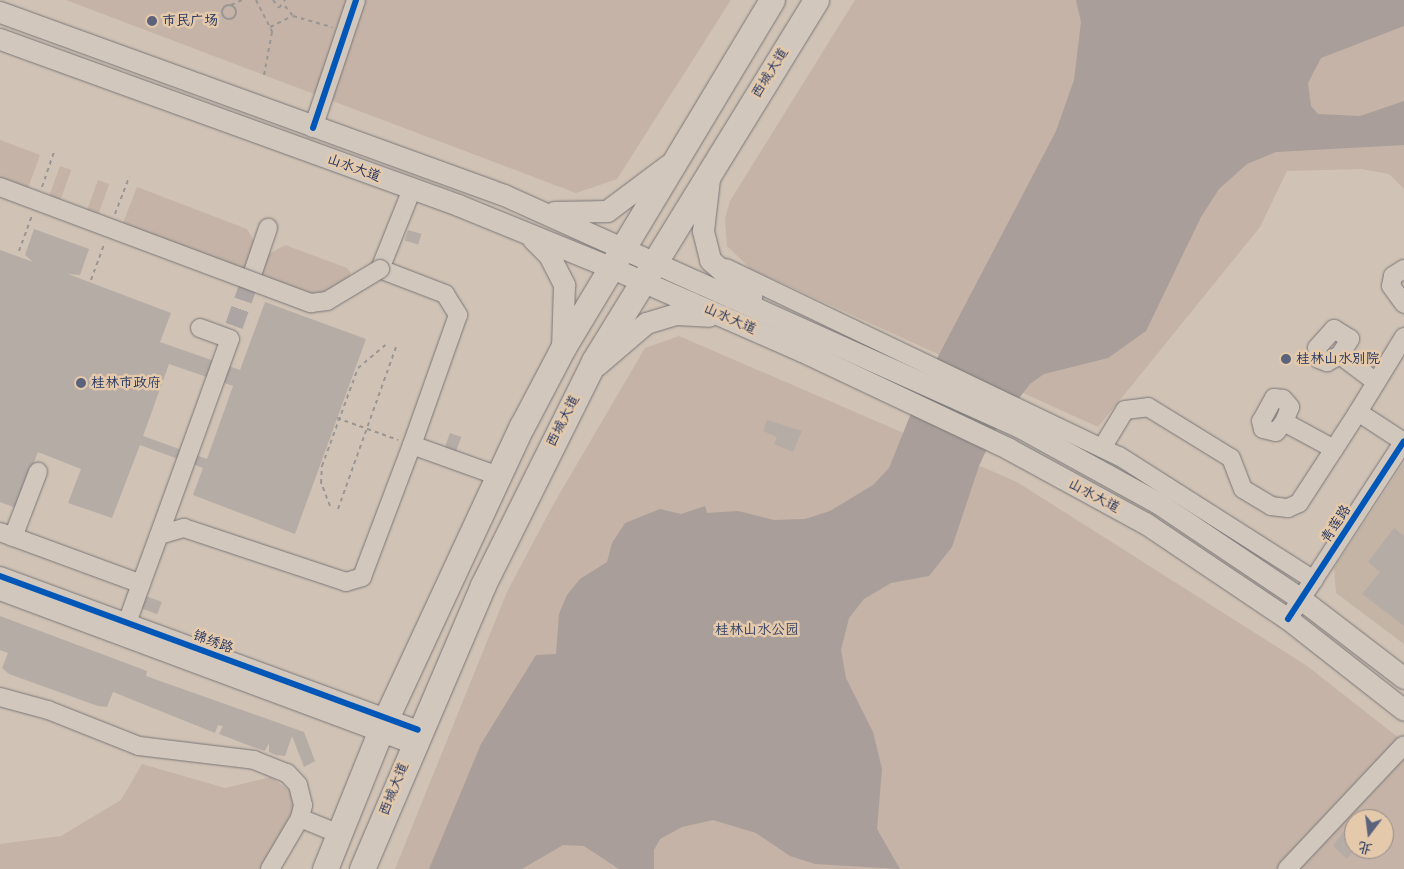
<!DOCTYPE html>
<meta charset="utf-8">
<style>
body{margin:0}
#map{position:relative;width:1404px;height:869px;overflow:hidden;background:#d0c2b4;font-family:Pangolin,"LXGW WenKai TC",sans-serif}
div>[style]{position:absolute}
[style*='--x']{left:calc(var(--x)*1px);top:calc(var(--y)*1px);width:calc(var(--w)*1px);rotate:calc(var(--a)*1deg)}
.built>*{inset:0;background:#c4b4a6}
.green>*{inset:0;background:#c4b3a6;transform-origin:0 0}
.water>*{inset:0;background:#a99e99}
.building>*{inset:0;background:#b6aca6;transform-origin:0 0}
.minor-tunnel>*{height:18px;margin-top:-9px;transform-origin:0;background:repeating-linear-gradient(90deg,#aca5a3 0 18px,transparent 0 27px)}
.path>*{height:2px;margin-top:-1px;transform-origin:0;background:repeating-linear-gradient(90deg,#9a9694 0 4px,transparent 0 8px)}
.path>.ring{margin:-1px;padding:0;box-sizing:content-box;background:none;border:2px solid #9a9694;border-radius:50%}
.roads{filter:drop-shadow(0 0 1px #797679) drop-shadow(0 0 1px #797679)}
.minor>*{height:18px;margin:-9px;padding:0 9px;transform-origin:9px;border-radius:9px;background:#d1c7bc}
.major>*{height:21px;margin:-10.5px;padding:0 10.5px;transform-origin:10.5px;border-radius:10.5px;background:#d1c7bc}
.highway>*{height:25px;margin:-12.5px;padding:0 12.5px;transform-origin:12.5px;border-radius:12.5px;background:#d1c7bc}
.bridges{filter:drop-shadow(0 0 1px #797679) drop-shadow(0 0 1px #797679)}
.minor-bridge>*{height:18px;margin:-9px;padding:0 9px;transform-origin:9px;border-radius:9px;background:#d1c7bc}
.cycleway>*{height:6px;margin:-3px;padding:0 3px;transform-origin:3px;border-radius:3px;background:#0057b8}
.dots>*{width:14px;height:14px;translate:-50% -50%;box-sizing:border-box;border:2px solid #e4c9ab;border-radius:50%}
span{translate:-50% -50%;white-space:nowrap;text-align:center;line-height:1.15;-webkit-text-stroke:5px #e4c9ab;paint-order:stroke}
.poi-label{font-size:14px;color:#1b2f5e}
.left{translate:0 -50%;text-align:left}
.street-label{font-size:14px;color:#1b2f5e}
.park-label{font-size:14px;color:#2c3c64}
.north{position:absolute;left:1344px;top:809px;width:50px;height:50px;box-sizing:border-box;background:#e4c9ab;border:1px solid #948b8c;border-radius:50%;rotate:195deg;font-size:14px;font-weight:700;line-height:20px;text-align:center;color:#1b2f5e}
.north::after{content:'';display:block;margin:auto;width:18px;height:22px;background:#5a627c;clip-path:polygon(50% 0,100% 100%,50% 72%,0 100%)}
</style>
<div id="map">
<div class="built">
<div style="clip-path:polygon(1404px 462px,1404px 644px,1336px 593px,1334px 568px)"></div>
</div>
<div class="green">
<div style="clip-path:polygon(66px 0,731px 0,617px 179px,576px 193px)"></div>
<div style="clip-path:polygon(855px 0,1404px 0,1404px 189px,1389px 174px,1361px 169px,1287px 171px,1260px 227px,1098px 427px,751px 269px,727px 246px,725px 219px,730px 201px)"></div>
<div style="clip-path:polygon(0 140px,40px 155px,27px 191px,0 181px)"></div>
<div style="left:60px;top:166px;width:12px;height:34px;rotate:20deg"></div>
<div style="left:98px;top:180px;width:12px;height:33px;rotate:20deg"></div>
<div style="clip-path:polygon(137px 187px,247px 229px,257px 246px,249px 271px,123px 223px)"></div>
<div style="clip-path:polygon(285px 245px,347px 268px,351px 273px,348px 280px,317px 296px,259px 274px,269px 254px)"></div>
<div style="clip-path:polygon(evenodd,679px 336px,1017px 482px,1307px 666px,1404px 742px,1404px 869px,395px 869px,507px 592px,553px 505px,645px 348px,679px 336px,1354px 819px,1384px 819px,1384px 849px,1354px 849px,1354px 819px)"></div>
<div style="clip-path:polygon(142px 764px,225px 788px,271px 777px,295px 795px,294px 818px,261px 869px,0 869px,0 844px,61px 836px,121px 800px)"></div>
</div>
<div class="water">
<div style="clip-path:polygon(1076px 0,1404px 0,1404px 26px,1321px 58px,1308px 83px,1311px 106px,1318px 114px,1360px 116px,1404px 101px,1404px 145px,1276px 152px,1247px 164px,1219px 189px,1201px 217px,1146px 331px,1108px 358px,1044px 374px,1030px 384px,997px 427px,979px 466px,952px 547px,929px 576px,891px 583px,864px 599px,849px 618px,841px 650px,846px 678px,873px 732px,882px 769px,877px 829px,900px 869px,815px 864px,790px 856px,756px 833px,713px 820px,682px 827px,660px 839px,654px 850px,654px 869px,619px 869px,584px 846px,563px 845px,522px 869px,429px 869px,481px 744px,536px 655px,556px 654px,559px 614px,567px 595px,580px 579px,607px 562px,612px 543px,625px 523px,660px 509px,681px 514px,705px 506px,707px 513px,738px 511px,774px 520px,805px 519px,830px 511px,873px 485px,889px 468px,920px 391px,1056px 131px,1074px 80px,1081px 22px)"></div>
</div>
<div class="building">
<div style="clip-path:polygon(evenodd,34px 229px,89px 249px,80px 275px,68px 274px,171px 313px,160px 342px,240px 370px,265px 302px,366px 339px,295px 534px,193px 495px,203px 468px,140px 445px,112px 518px,68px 503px,81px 469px,38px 452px,16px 508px,0 502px,0 250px,33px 262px,25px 255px,34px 229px,169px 364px,233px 386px,207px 459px,143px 436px,169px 364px)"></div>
<div style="left:408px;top:230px;width:14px;height:11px;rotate:17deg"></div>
<div style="clip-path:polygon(767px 420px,802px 431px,793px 452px,774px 444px,777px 437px,763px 431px)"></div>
<div style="left:450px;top:433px;width:12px;height:16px;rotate:20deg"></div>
<div style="clip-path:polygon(1394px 528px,1404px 536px,1404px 626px,1362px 594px,1380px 572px,1368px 562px)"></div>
<div style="left:146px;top:596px;width:17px;height:13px;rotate:21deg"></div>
<div style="clip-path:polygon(0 616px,147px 671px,146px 676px,304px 732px,315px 761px,304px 767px,292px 736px,285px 756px,276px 755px,269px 752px,269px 743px,265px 751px,253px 747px,219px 734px,223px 726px,218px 725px,215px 733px,113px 692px,107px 707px,98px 706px,9px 674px,2px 668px,8px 653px,0 650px)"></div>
<div style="clip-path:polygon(1357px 813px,1364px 819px,1354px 819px,1355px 849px,1347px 859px,1333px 846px)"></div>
</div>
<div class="minor-tunnel">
<div style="--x:234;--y:326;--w:54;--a:-70.6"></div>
</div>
<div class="path">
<div style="--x:256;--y:0;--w:36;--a:63"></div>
<div style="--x:272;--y:32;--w:44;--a:100.5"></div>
<div style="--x:273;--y:0;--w:10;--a:53"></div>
<div style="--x:279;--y:8;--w:10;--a:-53"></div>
<div class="ring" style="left:222px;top:5px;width:12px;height:12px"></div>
<div style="--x:231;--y:5;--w:12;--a:-24"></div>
<div style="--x:285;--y:6;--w:13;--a:51"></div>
<div style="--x:270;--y:27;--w:25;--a:-26"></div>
<div style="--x:293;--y:16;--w:41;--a:15.8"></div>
<div style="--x:42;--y:187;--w:40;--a:-71.1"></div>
<div style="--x:115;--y:214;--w:40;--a:-69"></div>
<div style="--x:19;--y:251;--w:38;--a:-70"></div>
<div style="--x:91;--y:280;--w:40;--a:-69.8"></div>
<div style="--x:337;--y:418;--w:65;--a:19.8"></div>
<div style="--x:330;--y:506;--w:25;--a:-111"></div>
<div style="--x:321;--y:483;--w:17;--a:-87"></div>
<div style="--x:322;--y:466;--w:104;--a:-69.8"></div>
<div style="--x:358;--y:368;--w:38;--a:-40"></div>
<div style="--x:338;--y:509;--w:172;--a:-70.3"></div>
</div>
<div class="roads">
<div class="minor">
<div style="--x:313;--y:128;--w:135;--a:-71.4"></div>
<div style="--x:412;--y:189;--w:86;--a:111.8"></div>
<div style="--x:380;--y:269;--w:70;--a:21"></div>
<div style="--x:445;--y:294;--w:25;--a:58"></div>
<div style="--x:458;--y:315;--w:138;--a:109.5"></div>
<div style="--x:412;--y:445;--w:91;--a:19.8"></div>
<div style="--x:726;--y:268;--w:436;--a:25.6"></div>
<div style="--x:1119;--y:456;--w:231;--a:32.5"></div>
<div style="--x:1404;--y:269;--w:13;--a:148"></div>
<div style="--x:1393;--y:276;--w:10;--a:101"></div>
<div style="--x:1391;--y:286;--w:22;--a:54"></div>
<div style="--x:252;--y:275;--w:50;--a:-71.2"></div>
<div style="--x:1340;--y:355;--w:19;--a:-58"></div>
<div style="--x:1350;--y:339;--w:19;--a:-148"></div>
<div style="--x:1334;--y:329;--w:25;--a:132"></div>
<div style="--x:1317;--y:348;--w:11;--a:80"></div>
<div style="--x:1319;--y:359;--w:9;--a:21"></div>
<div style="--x:1327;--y:362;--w:15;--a:-28"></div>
<div style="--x:1340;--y:355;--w:45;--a:36.9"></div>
<div style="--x:1284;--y:422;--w:16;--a:-68"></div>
<div style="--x:1290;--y:407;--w:11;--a:-131"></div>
<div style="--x:1283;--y:399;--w:9;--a:-174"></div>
<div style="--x:1274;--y:398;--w:26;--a:119"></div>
<div style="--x:1261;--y:421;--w:8;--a:76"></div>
<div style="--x:1263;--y:429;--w:13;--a:13"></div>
<div style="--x:1276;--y:432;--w:13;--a:-51"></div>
<div style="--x:1284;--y:422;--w:57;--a:28.4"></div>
<div style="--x:1404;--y:442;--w:55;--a:-146.9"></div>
<div style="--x:1358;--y:412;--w:88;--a:-58.5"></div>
<div style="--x:1102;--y:448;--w:44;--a:-58.8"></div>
<div style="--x:1125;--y:410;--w:23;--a:-7"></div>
<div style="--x:1148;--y:407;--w:97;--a:31.6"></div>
<div style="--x:1231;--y:458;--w:33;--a:69"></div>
<div style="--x:1243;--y:489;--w:33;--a:31"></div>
<div style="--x:1271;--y:506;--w:17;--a:7"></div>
<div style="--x:1288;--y:508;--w:12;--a:-24"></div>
<div style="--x:1299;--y:503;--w:108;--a:-57"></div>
<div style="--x:0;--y:532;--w:150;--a:20.2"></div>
<div style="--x:141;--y:584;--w:52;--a:-69.8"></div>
<div style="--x:159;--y:535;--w:26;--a:-16"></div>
<div style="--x:184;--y:528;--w:171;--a:18.4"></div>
<div style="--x:346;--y:582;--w:17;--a:-17"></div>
<div style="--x:362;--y:577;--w:141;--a:-69.3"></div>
<div style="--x:159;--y:535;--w:208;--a:-70.1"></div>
<div style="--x:230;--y:339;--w:32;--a:-160"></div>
<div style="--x:13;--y:537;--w:70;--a:-69"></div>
<div style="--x:0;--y:576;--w:445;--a:20.2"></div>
<div style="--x:0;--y:591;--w:439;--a:20.4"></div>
<div style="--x:1288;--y:619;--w:212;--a:-56.9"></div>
<div style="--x:127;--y:623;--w:41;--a:-70.3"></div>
<div style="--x:0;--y:697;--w:50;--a:15.2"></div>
<div style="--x:48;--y:710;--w:98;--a:21.6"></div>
<div style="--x:139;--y:746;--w:116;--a:6.9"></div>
<div style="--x:254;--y:760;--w:35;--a:22"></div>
<div style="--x:287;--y:773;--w:16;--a:47"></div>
<div style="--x:298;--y:785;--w:21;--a:76"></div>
<div style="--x:303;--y:805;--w:13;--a:103"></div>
<div style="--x:300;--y:818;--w:59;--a:120.5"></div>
<div style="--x:300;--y:818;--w:42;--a:22.3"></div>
<div style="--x:1287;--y:869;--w:170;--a:-46.7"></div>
</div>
<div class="major">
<div style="--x:0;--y:12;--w:536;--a:19.96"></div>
<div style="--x:504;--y:195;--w:566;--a:24.21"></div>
<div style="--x:1020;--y:427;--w:158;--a:28.8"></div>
<div style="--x:1158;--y:503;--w:172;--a:33.9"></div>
<div style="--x:1301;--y:599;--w:130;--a:37.5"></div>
<div style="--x:0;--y:39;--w:487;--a:19.9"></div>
<div style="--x:458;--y:205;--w:166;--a:22.2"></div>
<div style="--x:612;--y:268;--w:207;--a:23.6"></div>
<div style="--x:802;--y:351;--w:229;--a:25.3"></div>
<div style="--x:1009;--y:449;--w:155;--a:28.6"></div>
<div style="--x:1145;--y:523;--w:172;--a:33.9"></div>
<div style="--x:1288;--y:619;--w:147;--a:38.1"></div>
<div style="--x:709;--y:179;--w:52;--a:96.6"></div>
<div style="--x:703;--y:231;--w:30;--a:76"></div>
<div style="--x:710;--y:260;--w:55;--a:41.3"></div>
<div style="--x:554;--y:212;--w:53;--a:-1.1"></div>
<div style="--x:607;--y:211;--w:76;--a:-37"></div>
<div style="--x:533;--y:239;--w:23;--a:45"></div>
<div style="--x:549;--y:255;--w:34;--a:63"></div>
<div style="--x:564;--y:285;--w:64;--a:91.8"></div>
<div style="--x:597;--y:365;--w:65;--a:-40.6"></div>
<div style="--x:646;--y:323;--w:31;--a:-17"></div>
<div style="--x:676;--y:314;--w:33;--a:3"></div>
</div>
<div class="highway">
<div style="--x:325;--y:869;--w:153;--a:-68.1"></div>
<div style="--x:382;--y:727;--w:332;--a:-65.1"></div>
<div style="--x:522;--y:426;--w:90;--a:-62.3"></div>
<div style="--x:564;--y:346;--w:404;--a:-59"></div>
<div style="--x:362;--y:869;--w:309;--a:-66.9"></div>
<div style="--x:483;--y:585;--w:250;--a:-63.6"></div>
<div style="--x:594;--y:361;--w:424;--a:-58.4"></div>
</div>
</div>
<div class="bridges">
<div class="minor-bridge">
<div style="--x:0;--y:187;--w:332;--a:20.5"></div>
<div style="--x:311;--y:303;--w:16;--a:-7"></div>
<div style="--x:327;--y:301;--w:62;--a:-31.1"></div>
</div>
</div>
<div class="cycleway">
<div style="--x:313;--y:128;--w:135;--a:-71.4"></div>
<div style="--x:0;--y:576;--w:445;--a:20.2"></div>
<div style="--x:1288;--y:619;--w:212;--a:-56.9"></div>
</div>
<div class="dots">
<div style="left:152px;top:21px;background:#5a627c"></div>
<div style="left:1286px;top:359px;background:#5a627c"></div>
<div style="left:81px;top:383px;background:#5a627c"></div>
</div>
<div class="poi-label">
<span class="left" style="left:162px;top:21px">市民广场</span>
<span class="left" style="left:1296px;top:359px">桂林山水别院</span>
<span class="left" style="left:91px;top:383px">桂林市政府</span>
</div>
<div class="street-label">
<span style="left:770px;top:73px;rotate:-58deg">西城大道</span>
<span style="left:354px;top:168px;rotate:20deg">山水大道</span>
<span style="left:730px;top:319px;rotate:24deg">山水大道</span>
<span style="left:563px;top:421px;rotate:-63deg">西城大道</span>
<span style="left:1094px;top:496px;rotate:28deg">山水大道</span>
<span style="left:1336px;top:524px;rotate:-57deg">青莲路</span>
<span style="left:213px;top:642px;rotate:20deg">锦绣路</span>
<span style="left:394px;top:789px;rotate:-68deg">西城大道</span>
</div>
<div class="park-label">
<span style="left:757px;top:630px">桂林山水公园</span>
</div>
<div class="north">北</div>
</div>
